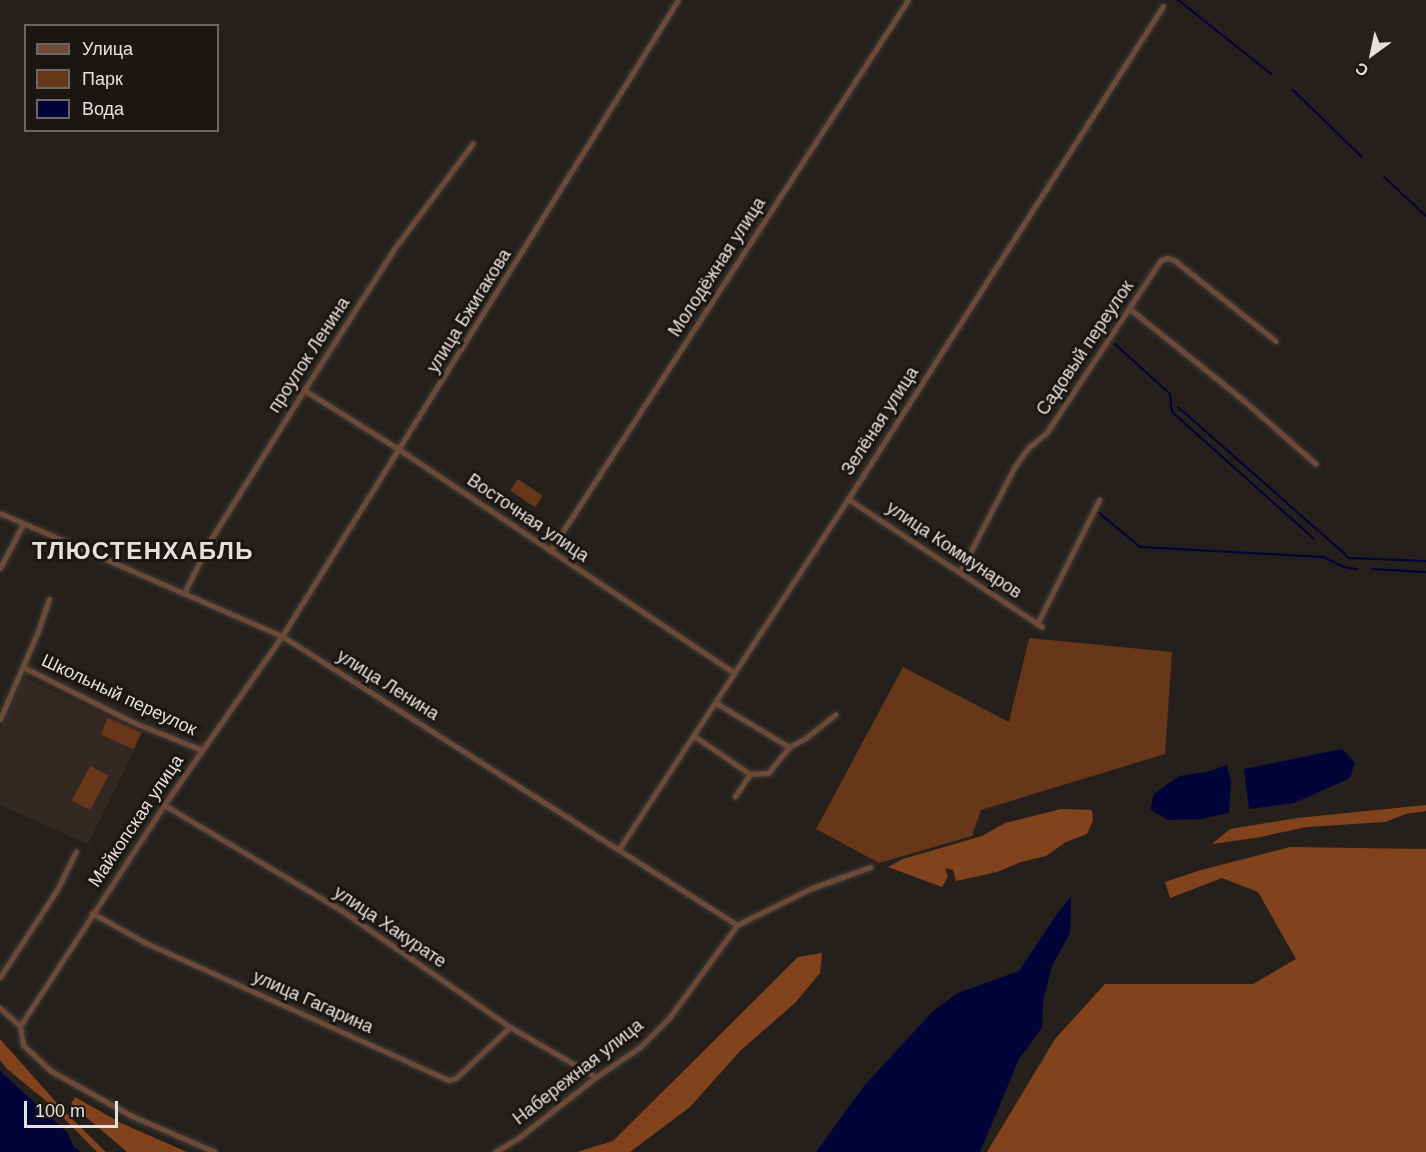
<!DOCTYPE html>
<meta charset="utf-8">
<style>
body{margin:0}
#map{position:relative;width:1426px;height:1152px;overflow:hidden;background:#25201c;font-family:Arial,sans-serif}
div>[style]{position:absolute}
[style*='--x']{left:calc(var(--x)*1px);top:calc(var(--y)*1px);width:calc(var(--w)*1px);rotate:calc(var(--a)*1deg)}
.built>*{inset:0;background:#342922}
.green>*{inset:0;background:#683618;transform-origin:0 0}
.forest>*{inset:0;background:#81421c}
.water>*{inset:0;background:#010439}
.stream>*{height:2px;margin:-1px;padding:0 1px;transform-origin:1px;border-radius:1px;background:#010439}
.roads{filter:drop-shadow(0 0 2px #403b37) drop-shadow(0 0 2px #403b37)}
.street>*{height:5px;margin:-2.5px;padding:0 2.5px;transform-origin:2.5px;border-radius:2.5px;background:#6d4a37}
span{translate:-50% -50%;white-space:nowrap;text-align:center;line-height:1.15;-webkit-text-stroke:6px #1c1613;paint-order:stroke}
.street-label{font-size:18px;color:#e4e0dd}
.district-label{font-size:24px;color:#e4e0dd;font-weight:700;letter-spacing:1.5px}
.legend{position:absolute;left:24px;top:24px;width:195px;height:108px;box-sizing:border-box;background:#1c1613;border:2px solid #6c6764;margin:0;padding:8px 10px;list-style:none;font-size:18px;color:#e4e0dd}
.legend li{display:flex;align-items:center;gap:12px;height:30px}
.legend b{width:30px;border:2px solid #6c6764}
.north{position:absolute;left:1342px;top:24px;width:60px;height:60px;-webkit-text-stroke:4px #1c1613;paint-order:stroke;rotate:213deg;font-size:16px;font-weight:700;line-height:24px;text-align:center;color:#e4e0dd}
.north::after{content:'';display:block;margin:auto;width:21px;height:27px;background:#e4e0dd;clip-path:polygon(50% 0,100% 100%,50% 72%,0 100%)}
.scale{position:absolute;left:24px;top:1101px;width:94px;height:27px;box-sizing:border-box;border:3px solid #e4e0dd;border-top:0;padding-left:8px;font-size:18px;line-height:21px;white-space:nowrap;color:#e4e0dd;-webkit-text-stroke:4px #1c1613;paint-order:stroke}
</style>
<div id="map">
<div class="built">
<div style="clip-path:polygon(25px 678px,143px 732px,88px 844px,0 805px,0 728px)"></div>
</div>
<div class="green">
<div style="left:518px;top:479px;width:30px;height:14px;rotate:34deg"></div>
<div style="clip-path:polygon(1029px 638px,1172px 652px,1165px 754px,981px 810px,972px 836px,879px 863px,816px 829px,903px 667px,1009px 722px)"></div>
<div style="left:108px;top:718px;width:36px;height:18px;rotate:24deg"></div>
<div style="left:90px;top:766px;width:21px;height:39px;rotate:28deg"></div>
</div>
<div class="forest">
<div style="clip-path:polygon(1426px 805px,1426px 811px,1406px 814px,1385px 822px,1307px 827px,1255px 838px,1212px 844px,1230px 829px,1297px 818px)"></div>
<div style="clip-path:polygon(1061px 809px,1092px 810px,1093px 820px,1087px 834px,1066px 842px,1046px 856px,1021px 862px,997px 872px,956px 881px,953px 870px,945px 868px,948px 877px,942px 887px,888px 867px,903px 859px,982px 836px,1005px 823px)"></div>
<div style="clip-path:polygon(1290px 847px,1426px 849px,1426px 1152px,987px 1152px,1055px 1039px,1105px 984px,1253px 984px,1296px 959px,1258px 892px,1222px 878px,1170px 898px,1165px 882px,1201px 870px)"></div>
<div style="clip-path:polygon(822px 953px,820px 973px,795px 1003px,741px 1050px,690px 1107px,630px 1152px,577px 1152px,613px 1141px,798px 957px)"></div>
<div style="clip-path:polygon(0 1039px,63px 1110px,106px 1152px,97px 1152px,51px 1105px,7px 1069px,0 1060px)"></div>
<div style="clip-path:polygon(75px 1097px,121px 1123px,187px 1152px,127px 1152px,71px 1104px)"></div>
</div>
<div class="water">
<div style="clip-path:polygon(1342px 749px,1355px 763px,1350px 778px,1294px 803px,1249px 809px,1244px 769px)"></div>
<div style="clip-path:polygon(1227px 765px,1231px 781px,1229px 813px,1201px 819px,1168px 820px,1150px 810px,1154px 794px,1179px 776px,1207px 772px)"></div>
<div style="clip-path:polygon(1071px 897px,1070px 933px,1052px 966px,1043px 1002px,1042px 1028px,1019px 1059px,980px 1152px,816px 1152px,864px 1086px,933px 1011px,958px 993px,1019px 971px,1057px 914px)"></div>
<div style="clip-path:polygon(0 1071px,67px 1132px,74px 1147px,81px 1152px,0 1152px)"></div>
</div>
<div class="stream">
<div style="--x:1178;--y:0;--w:119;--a:38.5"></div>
<div style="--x:1293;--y:90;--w:96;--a:44.2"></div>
<div style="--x:1384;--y:177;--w:57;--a:42.9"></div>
<div style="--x:1115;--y:344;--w:74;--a:42.3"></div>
<div style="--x:1170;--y:394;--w:18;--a:84"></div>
<div style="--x:1172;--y:412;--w:191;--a:41.8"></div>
<div style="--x:1178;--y:407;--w:228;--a:41.4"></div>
<div style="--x:1349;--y:558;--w:77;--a:2.2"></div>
<div style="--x:1098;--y:512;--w:55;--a:39.8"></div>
<div style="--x:1140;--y:547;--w:184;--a:3.1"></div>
<div style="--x:1324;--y:557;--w:22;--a:27"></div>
<div style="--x:1344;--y:567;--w:13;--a:9"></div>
<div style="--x:1372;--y:569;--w:54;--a:3.2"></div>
</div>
<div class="roads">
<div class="street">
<div style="--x:1130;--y:309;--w:144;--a:38.8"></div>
<div style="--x:1242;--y:399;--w:98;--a:41.3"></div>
<div style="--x:304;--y:390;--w:113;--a:32"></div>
<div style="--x:400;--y:450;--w:402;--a:33.7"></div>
<div style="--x:848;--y:499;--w:232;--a:33.4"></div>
<div style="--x:0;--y:513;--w:308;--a:23.6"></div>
<div style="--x:282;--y:636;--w:539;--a:32.42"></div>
<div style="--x:550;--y:551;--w:657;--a:-56.99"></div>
<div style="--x:0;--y:568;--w:50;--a:-62.4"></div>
<div style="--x:960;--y:572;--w:119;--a:-62.6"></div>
<div style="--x:1015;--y:466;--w:22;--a:-54"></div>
<div style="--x:1028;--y:448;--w:25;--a:-40"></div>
<div style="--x:1047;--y:432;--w:206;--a:-56.5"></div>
<div style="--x:1161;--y:260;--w:6;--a:-18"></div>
<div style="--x:1167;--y:258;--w:7;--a:16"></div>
<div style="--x:1174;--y:260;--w:130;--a:38.5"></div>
<div style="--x:184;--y:593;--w:60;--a:-63.4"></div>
<div style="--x:211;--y:539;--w:176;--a:-58"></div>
<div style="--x:304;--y:390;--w:167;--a:-57.4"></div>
<div style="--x:394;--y:249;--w:132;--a:-53.3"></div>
<div style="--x:1037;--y:624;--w:139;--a:-63.4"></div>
<div style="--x:23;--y:667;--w:125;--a:26.6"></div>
<div style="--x:135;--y:723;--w:72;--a:21.9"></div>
<div style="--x:716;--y:703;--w:85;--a:31.1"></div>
<div style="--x:789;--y:747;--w:19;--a:-28"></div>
<div style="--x:806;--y:738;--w:38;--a:-39"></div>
<div style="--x:0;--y:719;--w:96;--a:-66.6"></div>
<div style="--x:38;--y:631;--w:34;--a:-71"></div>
<div style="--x:694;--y:736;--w:68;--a:34.2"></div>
<div style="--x:750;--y:774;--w:27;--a:124"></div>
<div style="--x:750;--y:774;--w:18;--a:-3"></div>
<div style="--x:768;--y:773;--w:33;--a:-51"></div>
<div style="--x:164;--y:805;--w:206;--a:30.7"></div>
<div style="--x:341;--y:910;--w:206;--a:34.7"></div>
<div style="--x:510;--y:1027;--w:99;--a:30.2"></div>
<div style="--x:619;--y:849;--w:418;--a:-56.8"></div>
<div style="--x:848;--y:499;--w:585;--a:-57.42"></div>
<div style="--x:92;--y:913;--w:60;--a:29.1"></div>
<div style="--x:144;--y:942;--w:334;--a:24.4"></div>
<div style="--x:448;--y:1080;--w:8;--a:-14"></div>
<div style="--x:456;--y:1078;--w:74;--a:-43.4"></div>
<div style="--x:0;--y:977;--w:104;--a:-56.8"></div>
<div style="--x:57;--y:890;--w:43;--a:-64"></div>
<div style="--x:0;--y:1008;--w:27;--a:42"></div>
<div style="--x:20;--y:1026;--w:264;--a:-56.9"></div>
<div style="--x:164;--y:805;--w:206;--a:-55.1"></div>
<div style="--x:282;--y:636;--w:749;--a:-58.09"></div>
<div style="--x:20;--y:1026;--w:19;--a:81"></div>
<div style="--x:23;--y:1045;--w:38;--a:43"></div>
<div style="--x:51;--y:1071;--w:93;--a:29.1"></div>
<div style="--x:132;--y:1116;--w:90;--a:23.4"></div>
<div style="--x:495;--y:1152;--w:26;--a:-31"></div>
<div style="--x:517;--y:1139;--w:100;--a:-38.1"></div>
<div style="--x:596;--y:1077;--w:53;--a:-34.3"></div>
<div style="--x:640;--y:1047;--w:41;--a:-45"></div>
<div style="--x:669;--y:1018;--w:115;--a:-53.8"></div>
<div style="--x:737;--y:925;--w:84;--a:-26.3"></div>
<div style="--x:812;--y:888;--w:62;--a:-19.9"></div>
</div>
</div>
<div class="street-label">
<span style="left:717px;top:267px;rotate:-57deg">Молодёжная улица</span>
<span style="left:469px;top:311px;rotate:-58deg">улица Бжигакова</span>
<span style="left:1085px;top:348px;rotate:-56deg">Садовый переулок</span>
<span style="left:309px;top:355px;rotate:-57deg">проулок Ленина</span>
<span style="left:880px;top:421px;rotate:-57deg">Зелёная улица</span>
<span style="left:528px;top:518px;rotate:34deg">Восточная улица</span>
<span style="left:954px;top:550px;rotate:34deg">улица Коммунаров</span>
<span style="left:388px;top:685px;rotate:32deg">улица Ленина</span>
<span style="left:119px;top:695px;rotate:25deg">Школьный переулок</span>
<span style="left:136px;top:821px;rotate:-56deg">Майкопская улица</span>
<span style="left:390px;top:927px;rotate:34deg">улица Хакурате</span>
<span style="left:313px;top:1002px;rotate:24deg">улица Гагарина</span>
<span style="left:578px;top:1072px;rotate:-38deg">Набережная улица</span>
</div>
<div class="district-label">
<span style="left:143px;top:551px">ТЛЮСТЕНХАБЛЬ</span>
</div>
<ul class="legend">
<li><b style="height:8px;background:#6d4a37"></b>Улица</li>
<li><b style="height:16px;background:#683618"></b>Парк</li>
<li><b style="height:16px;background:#010439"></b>Вода</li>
</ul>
<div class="north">С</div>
<div class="scale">100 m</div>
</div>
